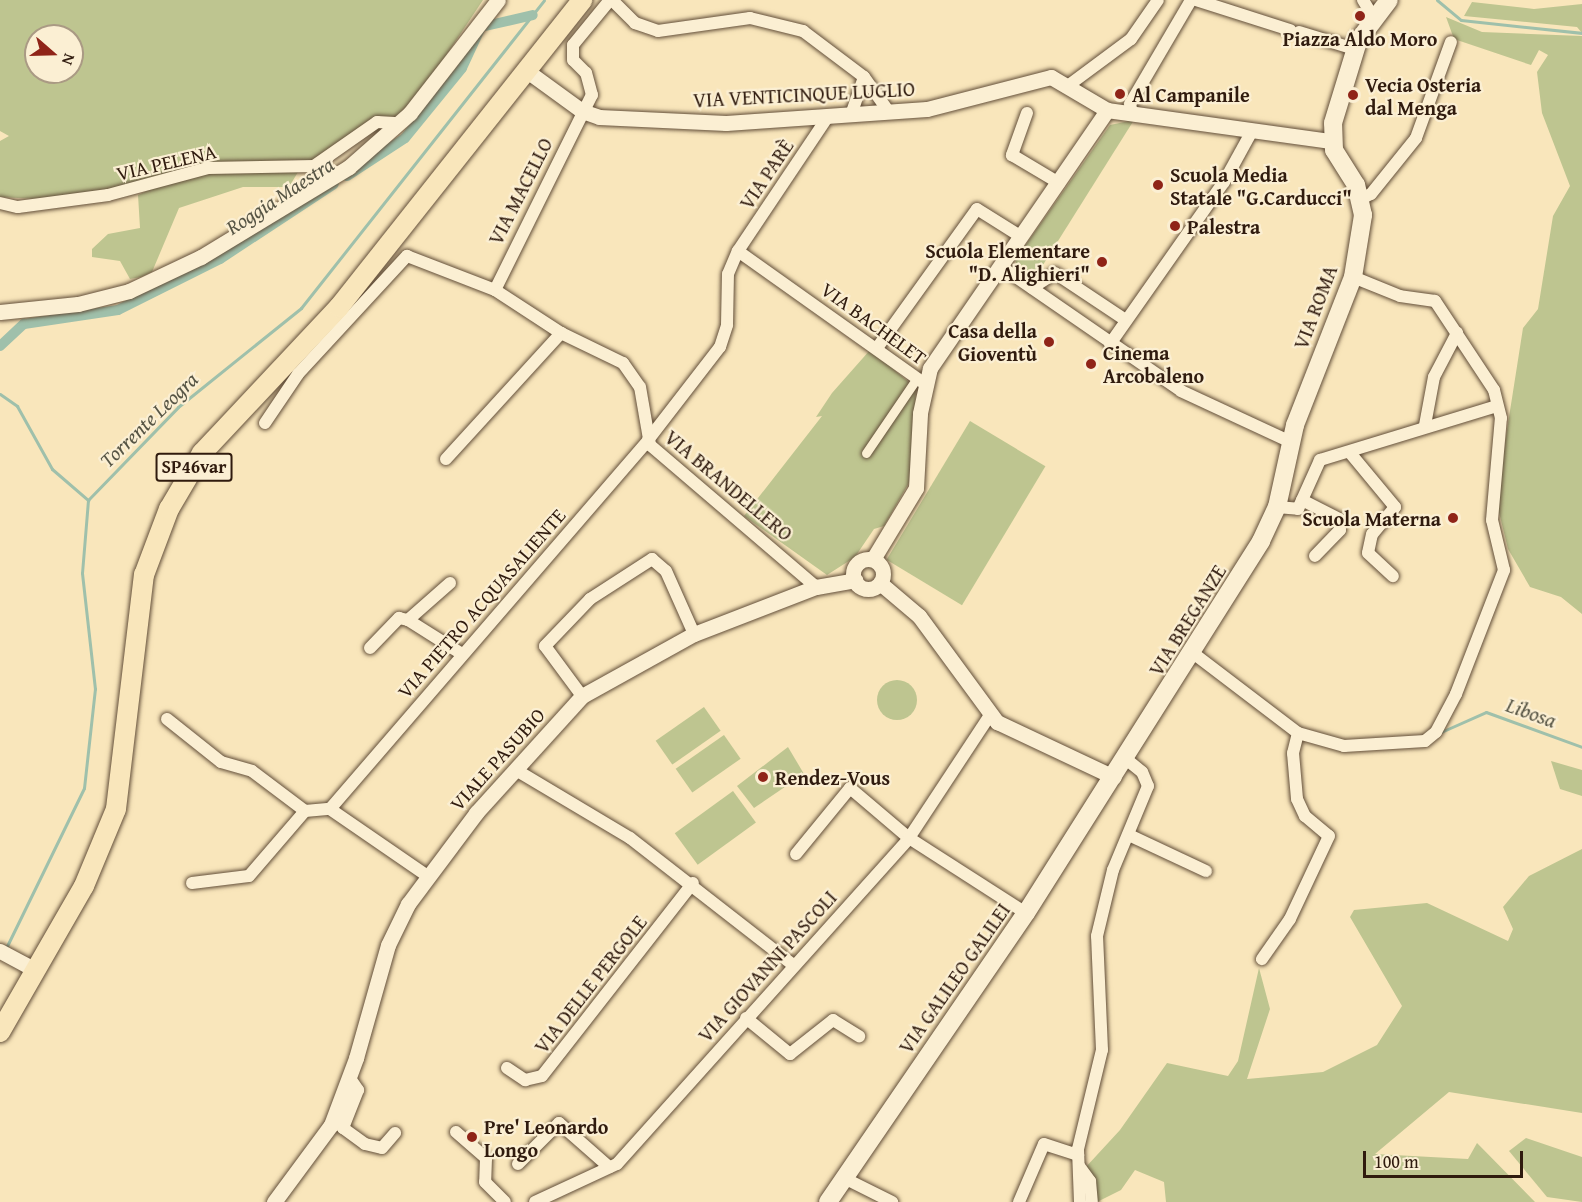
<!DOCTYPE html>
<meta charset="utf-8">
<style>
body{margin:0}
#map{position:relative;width:1582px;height:1202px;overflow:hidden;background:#f9e6bb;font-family:"Gentium Book Plus",serif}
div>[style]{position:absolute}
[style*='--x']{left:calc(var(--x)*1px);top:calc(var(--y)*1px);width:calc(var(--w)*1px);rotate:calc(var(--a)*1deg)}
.green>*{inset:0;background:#bec590;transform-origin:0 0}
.round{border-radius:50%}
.stream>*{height:3px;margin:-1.5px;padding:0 1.5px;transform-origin:1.5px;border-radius:1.5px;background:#9fc0ab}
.canal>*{height:10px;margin:-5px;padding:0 5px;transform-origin:5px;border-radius:5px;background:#9fc0ab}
.roads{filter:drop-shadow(0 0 2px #624e39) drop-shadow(0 0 2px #624e39)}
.pedestrian>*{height:9px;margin:-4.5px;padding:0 4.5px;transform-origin:4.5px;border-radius:4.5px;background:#fbefd3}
.minor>*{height:12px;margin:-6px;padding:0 6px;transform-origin:6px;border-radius:6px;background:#fbefd3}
.tertiary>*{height:15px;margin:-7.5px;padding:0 7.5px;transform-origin:7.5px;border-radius:7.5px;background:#fbefd3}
.tertiary>.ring{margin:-7.5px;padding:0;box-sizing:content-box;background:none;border:15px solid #fbefd3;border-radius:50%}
.secondary>*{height:18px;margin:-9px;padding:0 9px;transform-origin:9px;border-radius:9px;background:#fbefd3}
.primary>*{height:20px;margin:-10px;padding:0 10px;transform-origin:10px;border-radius:10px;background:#f9e6bb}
.dots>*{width:16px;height:16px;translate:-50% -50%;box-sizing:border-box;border:3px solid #fbefd3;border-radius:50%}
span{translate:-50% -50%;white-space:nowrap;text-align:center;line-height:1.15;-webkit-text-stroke:4.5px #fbefd3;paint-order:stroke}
.shield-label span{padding:2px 4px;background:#fbefd3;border:2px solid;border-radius:4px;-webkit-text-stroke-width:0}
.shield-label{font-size:18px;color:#301b0e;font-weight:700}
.poi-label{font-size:20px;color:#301b0e;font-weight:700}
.left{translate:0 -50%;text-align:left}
.right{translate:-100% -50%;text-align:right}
.street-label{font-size:20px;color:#301b0e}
.water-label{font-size:21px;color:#575545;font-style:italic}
.north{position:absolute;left:24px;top:24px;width:60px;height:60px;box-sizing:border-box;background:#fbefd3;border:2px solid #aa9a84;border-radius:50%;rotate:110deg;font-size:16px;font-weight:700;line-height:24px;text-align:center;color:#301b0e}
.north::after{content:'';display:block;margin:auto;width:21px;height:27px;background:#8f2418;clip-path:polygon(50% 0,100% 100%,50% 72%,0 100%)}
.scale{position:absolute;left:1363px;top:1151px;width:160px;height:27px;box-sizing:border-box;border:3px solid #301b0e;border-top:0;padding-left:8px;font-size:18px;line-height:21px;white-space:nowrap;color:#301b0e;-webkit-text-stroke:4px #fbefd3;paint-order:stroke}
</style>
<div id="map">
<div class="green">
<div style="clip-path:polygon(evenodd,0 0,483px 0,419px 96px,383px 133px,355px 131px,307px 167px,196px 164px,90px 202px,0 197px,0 141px,9px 136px,0 131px,0 0,36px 36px,72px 36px,72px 72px,36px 72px,36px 36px)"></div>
<div style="clip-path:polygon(1472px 2px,1534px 9px,1582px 4px,1582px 33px,1577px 27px,1464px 16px)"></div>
<div style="clip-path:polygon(1446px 17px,1482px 32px,1582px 36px,1582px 614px,1561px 597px,1530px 587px,1508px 549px,1496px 500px,1523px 328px,1538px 309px,1553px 216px,1570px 186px,1542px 113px,1537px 72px,1548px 55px,1539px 50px,1531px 65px,1454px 39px)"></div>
<div style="clip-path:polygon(1134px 120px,1036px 276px,1017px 266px,1015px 260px,1110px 125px)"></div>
<div style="clip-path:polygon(189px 171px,298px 172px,289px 187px,243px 187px,179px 208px,152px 272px,141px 277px,130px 279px,120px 261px,92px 257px,92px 249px,108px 234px,140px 228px,138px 195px)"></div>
<div style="clip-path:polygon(870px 350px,916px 388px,910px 481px,884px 526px,874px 529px,855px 557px,827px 575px,744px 516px,822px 416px,816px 417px,832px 393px)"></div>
<div style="left:970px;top:421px;width:88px;height:162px;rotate:31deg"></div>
<div class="round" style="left:877px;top:680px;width:40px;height:40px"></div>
<div style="left:704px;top:707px;width:29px;height:59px;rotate:55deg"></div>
<div style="left:724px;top:735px;width:29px;height:59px;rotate:55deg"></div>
<div style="clip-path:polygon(788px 747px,804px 774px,754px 808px,737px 786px)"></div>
<div style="clip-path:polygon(1551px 761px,1582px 770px,1582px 796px,1560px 789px)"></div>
<div style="left:733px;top:791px;width:39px;height:72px;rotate:54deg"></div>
<div style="clip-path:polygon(1582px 849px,1582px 1113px,1449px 1092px,1375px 1154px,1468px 1159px,1477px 1143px,1535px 1202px,1166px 1202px,1164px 1182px,1135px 1170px,1121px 1190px,1097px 1202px,1085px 1168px,1120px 1130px,1167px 1063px,1228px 1076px,1238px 1061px,1259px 968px,1270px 1009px,1247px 1079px,1323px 1072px,1377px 1045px,1402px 1006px,1350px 917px,1354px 910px,1427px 903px,1508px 941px,1513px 929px,1503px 907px,1529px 876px)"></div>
<div style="clip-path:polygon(1526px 1138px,1582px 1157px,1582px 1202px,1547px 1197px,1509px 1151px)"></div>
</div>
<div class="stream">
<div style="--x:1437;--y:0;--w:31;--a:40"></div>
<div style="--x:1461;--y:20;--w:122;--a:6.1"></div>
<div style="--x:0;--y:394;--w:21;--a:35"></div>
<div style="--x:17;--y:406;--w:72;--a:60.9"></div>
<div style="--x:52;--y:469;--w:48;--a:40.7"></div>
<div style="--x:1441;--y:732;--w:49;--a:-24"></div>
<div style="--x:1486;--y:712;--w:102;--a:20"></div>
<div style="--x:6;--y:948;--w:178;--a:-64"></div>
<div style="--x:84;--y:788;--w:100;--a:-83.7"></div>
<div style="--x:95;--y:689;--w:117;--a:-96.4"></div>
<div style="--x:82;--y:573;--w:73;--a:-85.3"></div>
<div style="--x:88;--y:500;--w:129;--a:-45.9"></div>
<div style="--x:178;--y:407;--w:158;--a:-38.8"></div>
<div style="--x:301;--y:308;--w:392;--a:-51.7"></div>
</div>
<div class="canal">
<div style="--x:347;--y:176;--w:69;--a:-33.2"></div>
<div style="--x:405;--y:138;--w:90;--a:-50.8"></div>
<div style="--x:462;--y:68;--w:45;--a:-65.1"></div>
<div style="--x:481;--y:27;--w:53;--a:-13"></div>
<div style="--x:0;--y:346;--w:33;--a:-43"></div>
<div style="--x:24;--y:324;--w:95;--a:-8.5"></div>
<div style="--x:118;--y:310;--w:114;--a:-26.6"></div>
<div style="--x:220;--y:259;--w:136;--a:-33.3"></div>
</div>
<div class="roads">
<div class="pedestrian">
<div style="--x:866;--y:453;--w:91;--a:-55.8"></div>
</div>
<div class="minor">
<div style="--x:612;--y:0;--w:33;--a:45"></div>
<div style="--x:635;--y:23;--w:24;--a:19"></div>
<div style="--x:658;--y:31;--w:93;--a:-8"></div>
<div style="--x:750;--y:18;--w:55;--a:13.8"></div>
<div style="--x:803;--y:31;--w:76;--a:37"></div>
<div style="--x:864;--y:77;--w:43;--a:54.5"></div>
<div style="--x:1196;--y:0;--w:99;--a:17.7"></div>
<div style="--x:1363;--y:0;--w:21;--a:59"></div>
<div style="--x:1299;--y:32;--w:59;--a:16.9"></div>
<div style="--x:1069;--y:85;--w:77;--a:-36.6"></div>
<div style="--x:1131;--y:39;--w:47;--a:-55.3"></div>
<div style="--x:1027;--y:113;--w:45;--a:109.7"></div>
<div style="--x:1012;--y:155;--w:55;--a:30.8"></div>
<div style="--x:1132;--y:114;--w:10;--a:-101"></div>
<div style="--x:1130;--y:104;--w:121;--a:-59.6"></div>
<div style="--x:851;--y:115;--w:40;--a:-71.1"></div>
<div style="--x:827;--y:118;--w:160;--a:123.8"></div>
<div style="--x:738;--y:251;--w:228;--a:35.4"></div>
<div style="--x:1361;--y:199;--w:11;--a:-27"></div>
<div style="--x:1371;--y:194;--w:72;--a:-51.2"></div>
<div style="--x:1416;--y:138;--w:102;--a:-70"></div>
<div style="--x:0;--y:203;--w:18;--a:13"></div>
<div style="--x:18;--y:207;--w:91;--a:-7.6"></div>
<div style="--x:108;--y:195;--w:104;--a:-15.1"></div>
<div style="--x:208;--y:168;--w:106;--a:-1.1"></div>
<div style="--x:314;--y:166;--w:77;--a:-34.9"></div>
<div style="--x:377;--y:122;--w:22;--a:3"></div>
<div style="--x:1000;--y:266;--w:220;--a:34.6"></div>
<div style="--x:1181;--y:391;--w:121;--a:24.9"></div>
<div style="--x:1032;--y:288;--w:27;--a:-33"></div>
<div style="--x:1055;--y:273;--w:83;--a:33.7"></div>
<div style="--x:495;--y:290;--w:218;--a:-63.6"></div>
<div style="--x:592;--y:95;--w:23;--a:-105"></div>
<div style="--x:586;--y:73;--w:18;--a:-135"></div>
<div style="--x:573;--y:60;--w:15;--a:-90"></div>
<div style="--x:573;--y:45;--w:58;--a:-50.6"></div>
<div style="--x:1110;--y:344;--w:198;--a:-54.9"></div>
<div style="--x:1224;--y:182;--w:58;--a:-61.2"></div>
<div style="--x:877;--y:348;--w:171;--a:-54.3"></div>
<div style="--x:977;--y:209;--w:51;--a:32.1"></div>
<div style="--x:265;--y:423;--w:59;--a:-56"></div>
<div style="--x:298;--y:374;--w:161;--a:-47.3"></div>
<div style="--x:407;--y:256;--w:94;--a:21.1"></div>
<div style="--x:495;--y:290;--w:79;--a:33.1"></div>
<div style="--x:561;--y:333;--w:69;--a:25.8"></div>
<div style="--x:623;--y:363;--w:29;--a:55"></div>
<div style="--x:640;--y:387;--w:59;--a:80.2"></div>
<div style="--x:650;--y:445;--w:218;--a:40.5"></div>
<div style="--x:1425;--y:425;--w:49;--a:-79.4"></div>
<div style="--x:1434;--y:377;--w:50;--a:-62.4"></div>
<div style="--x:1351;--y:454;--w:69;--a:50.3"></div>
<div style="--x:1395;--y:507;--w:35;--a:130"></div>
<div style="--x:1372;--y:534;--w:19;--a:102"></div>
<div style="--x:1368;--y:553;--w:34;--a:43"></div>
<div style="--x:446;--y:459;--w:171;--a:-47.6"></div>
<div style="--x:1302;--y:500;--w:42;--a:27.2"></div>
<div style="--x:1339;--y:519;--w:11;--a:85"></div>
<div style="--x:1340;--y:530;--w:36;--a:134"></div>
<div style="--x:1277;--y:507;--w:21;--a:5"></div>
<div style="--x:1298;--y:509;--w:54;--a:-65.8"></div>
<div style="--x:1320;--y:460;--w:185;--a:-17"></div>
<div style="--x:450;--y:583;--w:56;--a:138.6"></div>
<div style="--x:408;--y:620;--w:64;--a:32.2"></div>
<div style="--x:370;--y:648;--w:42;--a:-46"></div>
<div style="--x:399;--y:618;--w:9;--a:13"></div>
<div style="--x:1193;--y:653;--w:132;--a:37.3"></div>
<div style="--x:1298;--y:733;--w:21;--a:104"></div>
<div style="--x:1293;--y:753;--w:46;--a:85"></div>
<div style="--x:1297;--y:799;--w:19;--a:65"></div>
<div style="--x:1305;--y:816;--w:31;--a:40"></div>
<div style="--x:1329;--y:836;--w:92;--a:115.2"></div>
<div style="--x:1290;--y:919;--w:49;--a:125"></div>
<div style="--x:582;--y:696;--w:62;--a:-126.5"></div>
<div style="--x:545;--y:646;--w:65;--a:-46.2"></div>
<div style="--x:590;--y:599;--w:74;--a:-32.8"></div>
<div style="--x:652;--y:559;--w:18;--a:41"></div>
<div style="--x:666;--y:571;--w:69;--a:66"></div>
<div style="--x:167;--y:719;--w:69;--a:38.5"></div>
<div style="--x:221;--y:762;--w:32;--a:16"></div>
<div style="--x:252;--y:771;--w:66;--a:37"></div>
<div style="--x:1298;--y:733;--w:48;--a:15.8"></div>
<div style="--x:1344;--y:746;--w:81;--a:-3.5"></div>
<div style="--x:1425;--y:741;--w:14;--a:-39"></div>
<div style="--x:1436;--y:732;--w:43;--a:-62.2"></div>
<div style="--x:1456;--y:694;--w:133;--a:-68.8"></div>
<div style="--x:1504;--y:570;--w:51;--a:-103.5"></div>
<div style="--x:1492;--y:520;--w:102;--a:-85"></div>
<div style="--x:1501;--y:418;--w:29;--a:-104"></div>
<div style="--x:1494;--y:390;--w:107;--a:-123.5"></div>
<div style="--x:1435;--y:301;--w:35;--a:-172"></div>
<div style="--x:1400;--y:296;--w:51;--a:-158"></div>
<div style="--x:516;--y:770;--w:133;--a:30.8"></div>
<div style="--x:630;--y:838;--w:207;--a:37.9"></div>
<div style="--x:330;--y:809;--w:487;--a:-49.2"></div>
<div style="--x:648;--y:440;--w:118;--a:-52.3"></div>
<div style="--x:720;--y:347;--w:23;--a:-72"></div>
<div style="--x:727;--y:325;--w:51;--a:-88.9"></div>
<div style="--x:728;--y:274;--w:25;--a:-67"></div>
<div style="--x:1129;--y:835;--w:85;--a:25.1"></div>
<div style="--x:796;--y:854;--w:85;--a:-50.7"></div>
<div style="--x:850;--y:788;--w:77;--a:40.3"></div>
<div style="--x:909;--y:838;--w:139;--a:32.7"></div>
<div style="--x:192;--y:883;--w:57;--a:-7"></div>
<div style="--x:249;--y:876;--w:86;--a:-49.3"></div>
<div style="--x:305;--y:811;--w:25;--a:-5"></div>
<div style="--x:330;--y:809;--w:116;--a:34.5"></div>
<div style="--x:746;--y:1018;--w:57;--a:39.3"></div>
<div style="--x:790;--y:1054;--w:55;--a:-38.3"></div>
<div style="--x:833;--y:1020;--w:31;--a:32"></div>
<div style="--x:507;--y:1068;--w:22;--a:34"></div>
<div style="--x:525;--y:1080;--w:17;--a:-13"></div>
<div style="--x:542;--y:1076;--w:245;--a:-52"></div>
<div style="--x:349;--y:1077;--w:16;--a:55"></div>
<div style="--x:358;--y:1090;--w:41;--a:111.5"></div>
<div style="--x:343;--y:1128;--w:27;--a:36"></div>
<div style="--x:365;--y:1144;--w:17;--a:13"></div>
<div style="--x:382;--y:1148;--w:20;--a:-49"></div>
<div style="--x:456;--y:1132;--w:40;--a:41"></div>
<div style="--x:486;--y:1158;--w:24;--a:92"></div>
<div style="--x:485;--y:1182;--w:28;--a:45"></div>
<div style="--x:518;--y:1164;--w:58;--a:-45"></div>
<div style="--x:559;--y:1123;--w:67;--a:41.3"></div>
<div style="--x:1079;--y:1166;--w:19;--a:54"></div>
<div style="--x:1090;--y:1181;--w:21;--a:85"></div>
<div style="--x:844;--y:1178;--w:54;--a:26.6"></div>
<div style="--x:535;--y:1202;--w:90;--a:-24.9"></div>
<div style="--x:617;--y:1164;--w:438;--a:-48.1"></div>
<div style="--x:909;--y:838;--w:147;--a:-56.6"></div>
<div style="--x:1019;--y:1202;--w:63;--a:-66.7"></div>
<div style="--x:1044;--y:1144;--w:36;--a:18"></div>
<div style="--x:1080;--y:1202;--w:53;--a:-92.2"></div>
<div style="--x:1078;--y:1149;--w:102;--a:-76.4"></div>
<div style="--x:1102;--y:1050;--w:114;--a:-92.5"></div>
<div style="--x:1097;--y:936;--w:68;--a:-76.4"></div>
<div style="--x:1113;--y:870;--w:91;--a:-67.4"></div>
<div style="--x:1148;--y:786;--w:15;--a:-113"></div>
<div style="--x:1142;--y:772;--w:21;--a:-141"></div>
</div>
<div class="tertiary">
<div style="--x:527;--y:71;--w:68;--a:36"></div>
<div style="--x:582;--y:111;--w:18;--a:19"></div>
<div style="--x:599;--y:117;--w:127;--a:2.7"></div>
<div style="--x:726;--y:123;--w:201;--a:-4"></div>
<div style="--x:927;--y:109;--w:128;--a:-14.5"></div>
<div style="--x:1051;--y:77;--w:65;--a:30.5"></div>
<div style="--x:1107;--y:110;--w:226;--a:7.9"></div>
<div style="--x:0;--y:312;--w:78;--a:-5.9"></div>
<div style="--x:78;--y:304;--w:53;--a:-14.3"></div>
<div style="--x:129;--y:291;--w:80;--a:-25.3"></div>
<div style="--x:201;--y:257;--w:173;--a:-31.3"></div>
<div style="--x:349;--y:167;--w:81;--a:-41.5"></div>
<div style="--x:410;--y:113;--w:143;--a:-52.1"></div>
<div style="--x:873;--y:559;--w:83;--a:-58.8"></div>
<div style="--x:916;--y:488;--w:75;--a:-86.9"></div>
<div style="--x:920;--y:413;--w:46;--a:-77.5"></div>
<div style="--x:930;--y:368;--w:313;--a:-55.5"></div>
<div class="ring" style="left:853px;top:559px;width:15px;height:15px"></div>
<div style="--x:880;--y:583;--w:51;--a:40.2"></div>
<div style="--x:919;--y:616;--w:132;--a:53.7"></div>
<div style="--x:997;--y:722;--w:129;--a:25.2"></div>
<div style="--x:0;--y:951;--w:40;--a:28"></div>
<div style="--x:274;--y:1202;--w:96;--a:-53.5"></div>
<div style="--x:331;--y:1125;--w:72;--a:-69.5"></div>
<div style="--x:356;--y:1058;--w:117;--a:-74.2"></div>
<div style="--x:388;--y:945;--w:46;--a:-64"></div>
<div style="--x:408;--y:904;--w:114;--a:-53.2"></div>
<div style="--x:476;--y:813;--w:158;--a:-47.8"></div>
<div style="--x:582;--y:696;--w:128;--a:-29"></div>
<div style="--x:694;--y:634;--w:131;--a:-21.1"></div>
<div style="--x:816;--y:587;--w:40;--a:-10"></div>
</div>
<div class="secondary">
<div style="--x:828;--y:1202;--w:350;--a:-55.6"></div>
<div style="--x:1026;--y:913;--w:440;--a:-57.7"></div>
<div style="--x:1261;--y:541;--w:38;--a:-65"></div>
<div style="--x:1277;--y:507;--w:84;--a:-77.6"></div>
<div style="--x:1295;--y:425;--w:159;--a:-68.6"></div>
<div style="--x:1353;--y:277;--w:63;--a:-80.8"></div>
<div style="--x:1363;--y:215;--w:31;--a:-103"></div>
<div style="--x:1356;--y:185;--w:41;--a:-122.2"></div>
<div style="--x:1334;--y:150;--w:27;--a:-92"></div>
<div style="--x:1333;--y:123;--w:86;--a:-73"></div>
<div style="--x:1358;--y:41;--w:51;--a:-52.9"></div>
</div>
<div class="primary">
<div style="--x:0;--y:1032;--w:168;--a:-60.1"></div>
<div style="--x:84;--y:886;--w:83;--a:-67.4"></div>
<div style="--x:116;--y:809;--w:236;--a:-83.2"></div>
<div style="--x:144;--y:575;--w:71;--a:-69.3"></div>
<div style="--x:169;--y:509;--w:65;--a:-59.5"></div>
<div style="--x:202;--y:453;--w:200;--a:-46.8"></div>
<div style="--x:339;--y:307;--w:392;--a:-51.6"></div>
</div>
</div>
<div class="dots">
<div style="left:1360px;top:16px;background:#8f2418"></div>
<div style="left:1120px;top:94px;background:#8f2418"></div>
<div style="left:1353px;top:95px;background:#8f2418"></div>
<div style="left:1158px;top:185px;background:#8f2418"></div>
<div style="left:1175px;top:226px;background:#8f2418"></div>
<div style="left:1102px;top:262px;background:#8f2418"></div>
<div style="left:1049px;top:342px;background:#8f2418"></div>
<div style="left:1091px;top:364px;background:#8f2418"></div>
<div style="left:1453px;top:518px;background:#8f2418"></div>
<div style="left:763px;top:777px;background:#8f2418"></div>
<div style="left:472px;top:1137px;background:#8f2418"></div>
</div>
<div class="shield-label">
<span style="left:194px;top:467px">SP46var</span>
</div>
<div class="poi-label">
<span style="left:1360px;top:38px">Piazza Aldo Moro</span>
<span class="left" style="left:1365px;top:96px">Vecia Osteria<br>dal Menga</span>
<span class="left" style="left:1132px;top:94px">Al Campanile</span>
<span class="left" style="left:1170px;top:186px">Scuola Media<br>Statale "G.Carducci"</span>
<span class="left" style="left:1187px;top:226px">Palestra</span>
<span class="right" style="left:1090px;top:262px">Scuola Elementare<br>"D. Alighieri"</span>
<span class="right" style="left:1037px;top:342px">Casa della<br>Gioventù</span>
<span class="left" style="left:1103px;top:364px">Cinema<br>Arcobaleno</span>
<span class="right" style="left:1441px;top:518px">Scuola Materna</span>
<span class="left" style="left:775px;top:777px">Rendez-Vous</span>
<span class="left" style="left:484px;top:1138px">Pre' Leonardo<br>Longo</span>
</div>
<div class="street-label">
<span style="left:804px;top:94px;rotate:-3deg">VIA VENTICINQUE LUGLIO</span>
<span style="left:166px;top:162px;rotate:-13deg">VIA PELENA</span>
<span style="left:766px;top:174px;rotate:-56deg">VIA PARÈ</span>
<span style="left:520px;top:191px;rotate:-63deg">VIA MACELLO</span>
<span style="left:1315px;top:307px;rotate:-69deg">VIA ROMA</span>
<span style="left:874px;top:323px;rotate:36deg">VIA BACHELET</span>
<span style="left:729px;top:485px;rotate:40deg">VIA BRANDELLERO</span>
<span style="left:481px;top:603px;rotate:-49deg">VIA PIETRO ACQUASALIENTE</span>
<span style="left:1187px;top:620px;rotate:-58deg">VIA BREGANZE</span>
<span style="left:497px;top:759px;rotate:-48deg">VIALE PASUBIO</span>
<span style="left:767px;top:966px;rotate:-48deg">VIA GIOVANNI PASCOLI</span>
<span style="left:954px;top:978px;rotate:-55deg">VIA GALILEO GALILEI</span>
<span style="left:590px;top:984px;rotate:-52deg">VIA DELLE PERGOLE</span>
</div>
<div class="water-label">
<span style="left:280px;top:196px;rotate:-33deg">Roggia Maestra</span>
<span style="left:149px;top:420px;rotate:-44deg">Torrente Leogra</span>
<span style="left:1531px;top:713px;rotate:20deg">Libosa</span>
</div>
<div class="north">N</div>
<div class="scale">100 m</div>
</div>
